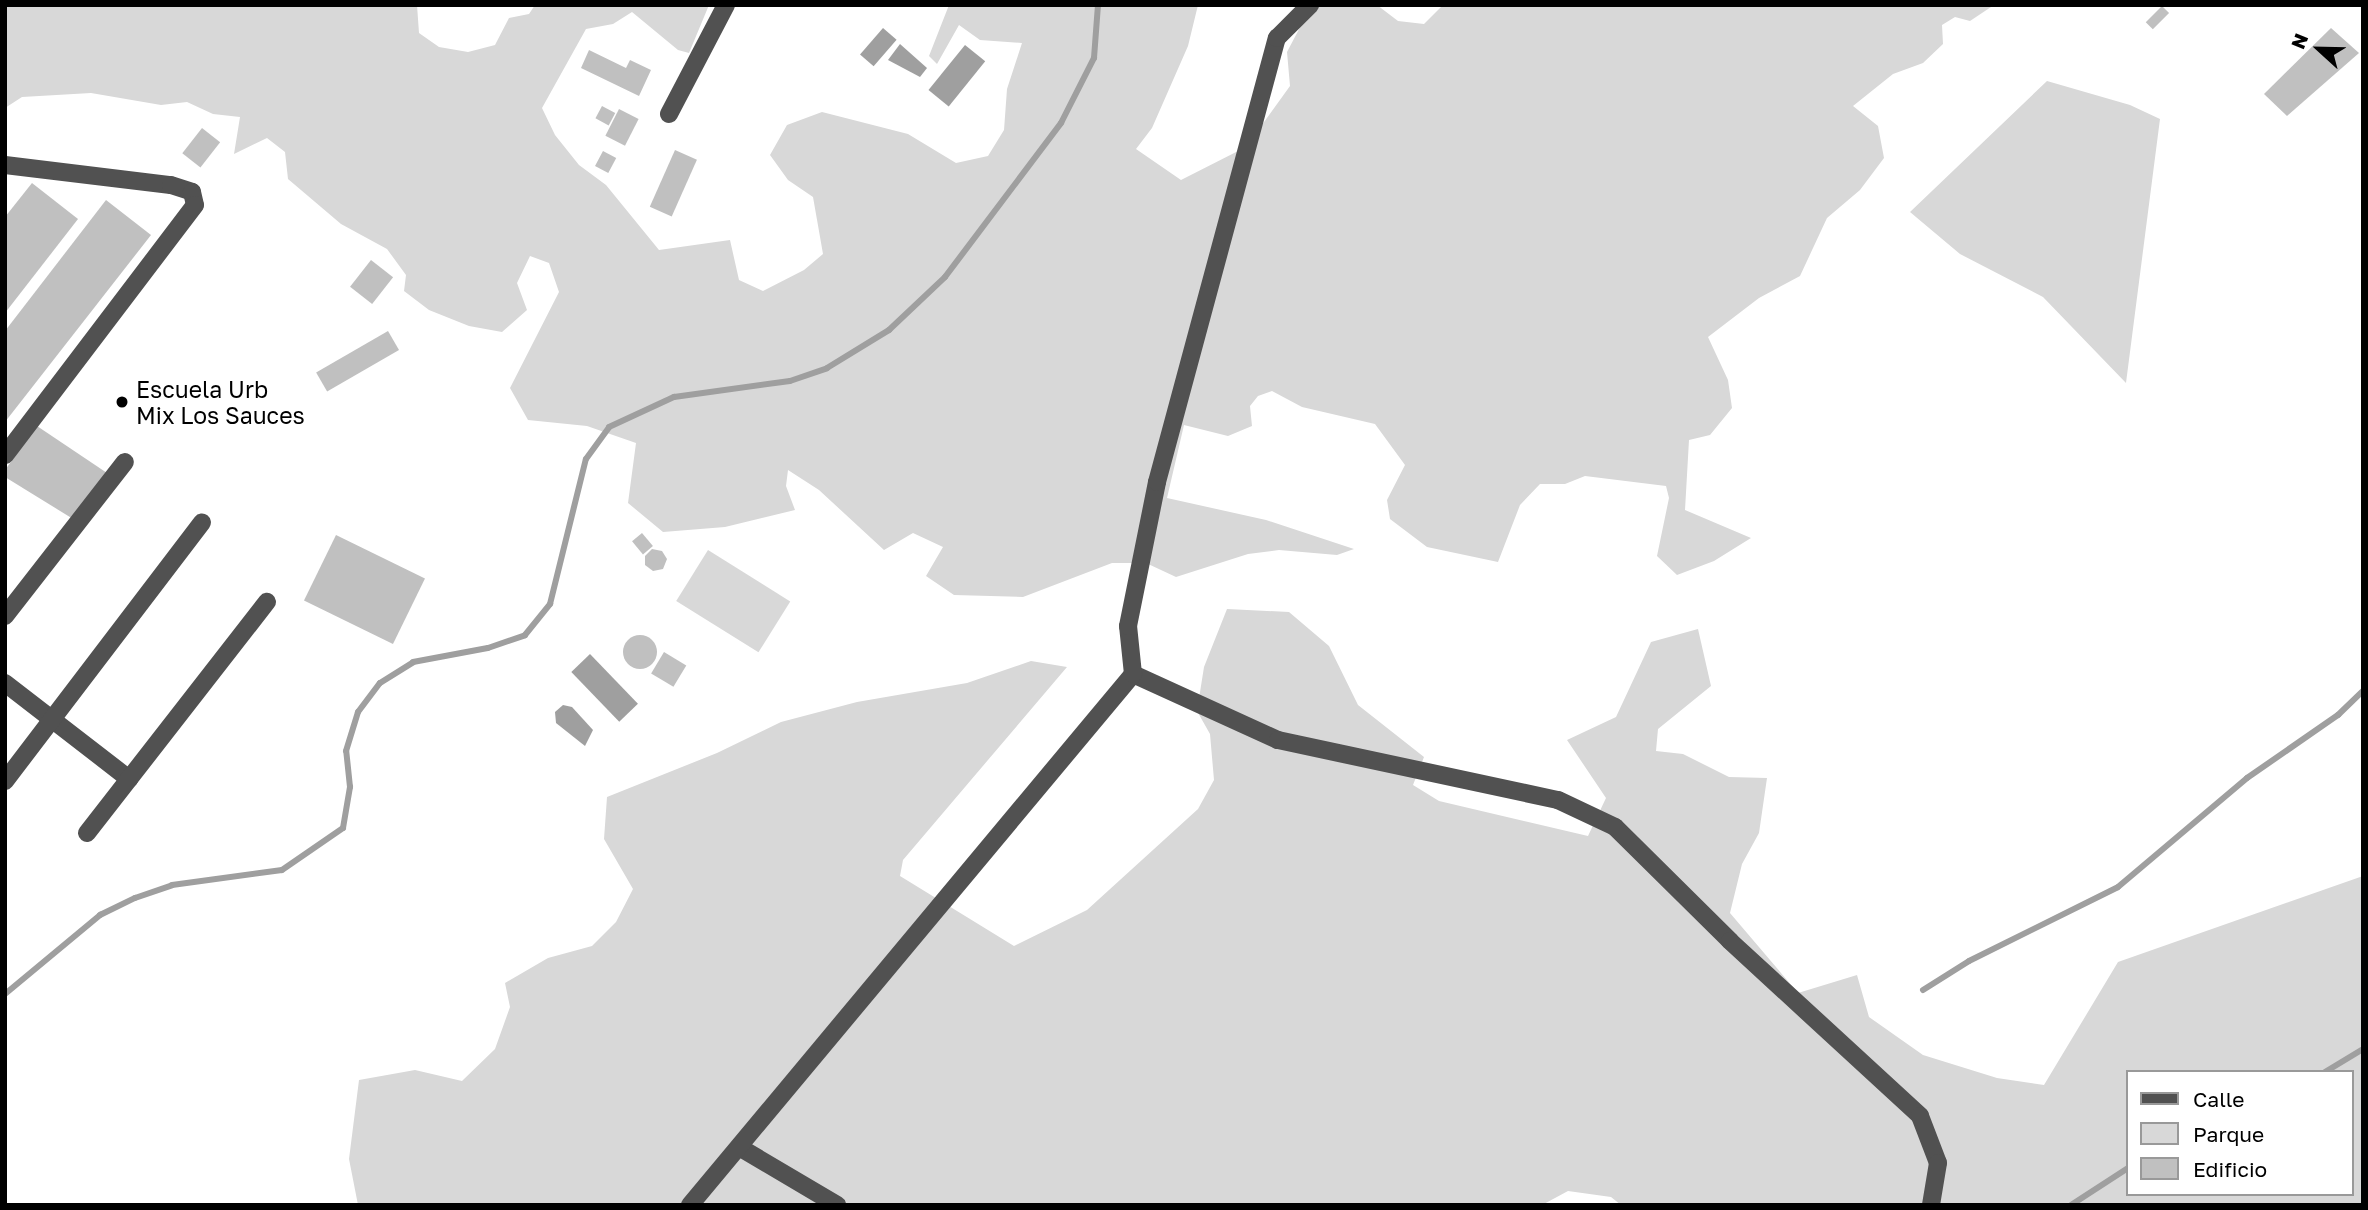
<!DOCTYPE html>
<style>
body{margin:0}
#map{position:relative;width:2368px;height:1210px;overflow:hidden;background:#fff;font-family:"Golos Text",sans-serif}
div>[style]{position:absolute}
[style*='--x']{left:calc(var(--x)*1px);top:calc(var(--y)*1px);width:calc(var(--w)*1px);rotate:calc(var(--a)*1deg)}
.green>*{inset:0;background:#d8d8d8;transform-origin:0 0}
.water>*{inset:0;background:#9f9f9f;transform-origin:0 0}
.stream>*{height:6px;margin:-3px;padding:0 3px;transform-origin:3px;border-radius:3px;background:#9f9f9f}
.building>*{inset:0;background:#c0c0c0;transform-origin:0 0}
.round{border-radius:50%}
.minor>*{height:18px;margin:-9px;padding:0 9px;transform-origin:9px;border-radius:9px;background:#515151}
.dots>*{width:19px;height:19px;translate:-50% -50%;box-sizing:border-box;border:4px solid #fff;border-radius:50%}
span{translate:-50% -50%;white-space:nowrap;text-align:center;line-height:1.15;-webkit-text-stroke:5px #fff;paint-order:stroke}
.poi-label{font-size:23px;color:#000}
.left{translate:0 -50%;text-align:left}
.frame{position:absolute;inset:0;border:7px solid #000;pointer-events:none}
.legend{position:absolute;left:2126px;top:1070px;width:228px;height:126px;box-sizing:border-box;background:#fff;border:2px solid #999;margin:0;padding:9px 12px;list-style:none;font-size:21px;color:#000}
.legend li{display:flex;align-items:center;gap:14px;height:35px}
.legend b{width:35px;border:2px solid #999}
.north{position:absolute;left:2284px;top:14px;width:70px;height:70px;-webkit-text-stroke:5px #fff;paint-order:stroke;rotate:292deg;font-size:19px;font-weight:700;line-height:28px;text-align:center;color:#000}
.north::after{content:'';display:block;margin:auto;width:24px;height:32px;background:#000;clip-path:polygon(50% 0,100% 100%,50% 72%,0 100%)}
</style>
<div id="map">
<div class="green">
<div style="clip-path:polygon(7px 5px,417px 5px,419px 33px,439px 47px,468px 52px,495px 45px,509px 18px,529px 14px,535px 5px,709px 5px,689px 53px,678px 50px,632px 12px,613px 24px,586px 29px,542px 108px,555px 135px,579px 165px,606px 185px,659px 250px,730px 240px,739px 280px,763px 291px,804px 270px,823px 254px,813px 197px,788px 180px,770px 155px,787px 125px,822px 112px,908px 134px,956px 163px,988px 156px,1004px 130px,1007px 89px,1022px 43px,980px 40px,959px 25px,937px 64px,929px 56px,949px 5px,1198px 5px,1188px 46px,1152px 128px,1136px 149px,1181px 180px,1246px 147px,1290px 86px,1287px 52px,1307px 14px,1318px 5px,1377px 5px,1398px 21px,1424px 24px,1443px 5px,1994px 5px,1970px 21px,1955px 17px,1942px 25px,1943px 44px,1923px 63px,1893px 74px,1853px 106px,1878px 126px,1884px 158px,1860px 190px,1827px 218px,1800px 276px,1759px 298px,1708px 337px,1728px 380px,1732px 408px,1710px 435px,1689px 440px,1685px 510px,1751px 538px,1714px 561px,1677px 575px,1657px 556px,1669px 498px,1666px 486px,1585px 476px,1565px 484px,1540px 484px,1520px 505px,1498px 562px,1427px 547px,1390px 519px,1387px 500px,1405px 465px,1375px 424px,1302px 407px,1272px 391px,1258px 396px,1250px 406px,1252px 426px,1228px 436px,1184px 425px,1167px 498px,1266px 520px,1354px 549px,1337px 555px,1279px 550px,1248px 554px,1176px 577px,1146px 563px,1112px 563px,1023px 597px,954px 595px,926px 576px,943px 547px,913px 533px,884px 550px,819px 490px,788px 470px,786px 486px,795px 510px,725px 527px,663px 532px,628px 503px,636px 443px,587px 426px,528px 420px,510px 388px,559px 292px,549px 263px,530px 256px,517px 283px,527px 310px,502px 332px,469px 326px,429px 310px,404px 291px,406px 275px,387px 249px,341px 224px,288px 179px,285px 152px,267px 138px,234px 154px,240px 117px,213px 114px,187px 102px,161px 105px,91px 93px,22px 97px,5px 108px)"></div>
<div style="clip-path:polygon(2047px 81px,2130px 105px,2160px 119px,2126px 383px,2043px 297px,1960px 254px,1910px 212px)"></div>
<div style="left:708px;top:550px;width:97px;height:60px;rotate:32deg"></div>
<div style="clip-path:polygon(evenodd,1227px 609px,1289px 612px,1329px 646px,1358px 705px,1424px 757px,1413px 785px,1439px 801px,1588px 836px,1606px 798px,1567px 740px,1616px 717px,1651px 642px,1698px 629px,1711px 686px,1658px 729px,1656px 751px,1683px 754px,1729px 777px,1767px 778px,1759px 833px,1742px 864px,1730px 913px,1798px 993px,1857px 975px,1869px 1017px,1923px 1055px,1997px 1078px,2044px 1085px,2118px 962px,2363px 876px,2363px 1205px,1621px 1205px,1611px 1197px,1568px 1191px,1542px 1205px,358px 1205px,349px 1159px,359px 1080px,415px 1070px,462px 1081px,495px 1049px,510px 1007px,505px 983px,548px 958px,592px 946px,616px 922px,633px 889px,604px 839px,607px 797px,717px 753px,781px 722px,857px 702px,967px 683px,1031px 661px,1067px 667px,903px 860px,900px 876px,1014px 946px,1087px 910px,1198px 809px,1214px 780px,1210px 734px,1197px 711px,1204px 667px,1227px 609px,2128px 1072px,2352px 1072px,2352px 1194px,2128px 1194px,2128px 1072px)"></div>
</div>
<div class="water">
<div style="left:883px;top:28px;width:18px;height:35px;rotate:41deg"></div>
<div style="clip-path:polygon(900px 44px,927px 68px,920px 77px,888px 60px)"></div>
<div style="left:965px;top:45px;width:26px;height:58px;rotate:39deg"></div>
<div style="left:590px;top:654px;width:69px;height:26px;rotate:46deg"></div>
<div style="clip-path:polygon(563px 705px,572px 707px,593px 730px,585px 746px,556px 723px,555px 712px)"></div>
</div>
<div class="stream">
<div style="--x:1923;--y:990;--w:54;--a:-32.2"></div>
<div style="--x:1969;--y:961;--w:166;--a:-26.4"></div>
<div style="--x:2118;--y:887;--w:169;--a:-40.2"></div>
<div style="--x:2247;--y:778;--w:111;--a:-34.7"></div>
<div style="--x:2338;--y:715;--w:35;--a:-44"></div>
<div style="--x:5;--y:994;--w:124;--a:-39.7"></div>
<div style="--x:100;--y:915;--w:39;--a:-26"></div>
<div style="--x:135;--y:898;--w:39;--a:-19"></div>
<div style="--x:172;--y:885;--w:111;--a:-7.8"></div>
<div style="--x:282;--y:870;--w:74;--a:-34.5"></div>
<div style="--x:343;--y:828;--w:42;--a:-80.3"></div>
<div style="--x:350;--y:787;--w:36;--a:-96"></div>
<div style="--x:346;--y:751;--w:41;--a:-72.9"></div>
<div style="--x:358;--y:712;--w:36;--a:-53"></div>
<div style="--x:380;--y:683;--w:39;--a:-32"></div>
<div style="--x:413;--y:662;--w:76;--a:-10.6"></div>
<div style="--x:488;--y:648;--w:39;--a:-19"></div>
<div style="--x:525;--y:635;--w:40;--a:-51"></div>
<div style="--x:550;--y:604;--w:149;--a:-76.1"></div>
<div style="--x:586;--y:459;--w:39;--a:-54"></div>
<div style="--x:609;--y:427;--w:72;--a:-24.8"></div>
<div style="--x:674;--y:397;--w:117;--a:-7.9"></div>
<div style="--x:790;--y:381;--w:39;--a:-19"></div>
<div style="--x:827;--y:368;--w:73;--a:-31.5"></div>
<div style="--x:889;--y:330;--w:77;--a:-43.4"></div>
<div style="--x:945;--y:277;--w:193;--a:-53"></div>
<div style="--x:1061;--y:123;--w:73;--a:-63.1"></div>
<div style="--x:1094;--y:58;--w:53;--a:-85.7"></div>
<div style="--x:2325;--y:1072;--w:44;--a:-31.2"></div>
<div style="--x:2071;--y:1205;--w:68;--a:-33"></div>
</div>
<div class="building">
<div style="left:2162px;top:6px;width:10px;height:23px;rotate:45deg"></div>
<div style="clip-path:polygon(2331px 28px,2359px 53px,2287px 116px,2264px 94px)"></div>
<div style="clip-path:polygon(589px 50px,626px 68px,630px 60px,651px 70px,639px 96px,581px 68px)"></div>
<div style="left:602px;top:106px;width:15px;height:14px;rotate:28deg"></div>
<div style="left:619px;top:109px;width:22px;height:30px;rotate:27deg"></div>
<div style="left:202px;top:128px;width:23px;height:32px;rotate:38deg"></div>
<div style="left:675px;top:150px;width:24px;height:62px;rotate:24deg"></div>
<div style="left:603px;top:151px;width:15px;height:17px;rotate:28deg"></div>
<div style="clip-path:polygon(32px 183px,78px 219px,5px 313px,5px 217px)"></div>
<div style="clip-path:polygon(106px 200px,151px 235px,5px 422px,5px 331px)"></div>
<div style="left:371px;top:260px;width:28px;height:34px;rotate:38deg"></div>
<div style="left:388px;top:331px;width:22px;height:83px;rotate:60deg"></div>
<div style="clip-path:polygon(37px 426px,113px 477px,78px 522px,5px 477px,5px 470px)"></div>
<div style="left:642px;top:533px;width:17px;height:13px;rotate:50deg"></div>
<div style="left:336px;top:535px;width:99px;height:73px;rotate:26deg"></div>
<div style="clip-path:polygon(652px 549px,662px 551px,667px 559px,663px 569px,653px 571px,645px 565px,645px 556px)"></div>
<div class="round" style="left:623px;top:635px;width:34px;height:34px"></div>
<div style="left:664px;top:652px;width:26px;height:25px;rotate:31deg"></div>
</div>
<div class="minor">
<div style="--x:669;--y:114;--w:123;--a:-62.4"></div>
<div style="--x:5;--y:165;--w:167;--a:6.9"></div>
<div style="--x:171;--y:185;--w:22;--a:18"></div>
<div style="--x:192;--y:192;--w:13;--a:77"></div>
<div style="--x:195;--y:205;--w:314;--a:127.2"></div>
<div style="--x:5;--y:616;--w:195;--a:-52.1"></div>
<div style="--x:1133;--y:674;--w:159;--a:24.5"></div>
<div style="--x:1278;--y:740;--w:286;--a:12.1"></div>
<div style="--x:1558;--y:800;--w:63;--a:25.3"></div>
<div style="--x:1615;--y:827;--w:162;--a:44.7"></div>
<div style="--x:1730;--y:941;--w:258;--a:42.6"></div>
<div style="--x:1920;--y:1116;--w:50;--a:69"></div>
<div style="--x:1938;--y:1163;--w:43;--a:99.5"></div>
<div style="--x:5;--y:683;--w:157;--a:37.7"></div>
<div style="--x:5;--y:781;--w:325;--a:-52.7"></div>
<div style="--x:87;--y:833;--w:293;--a:-52.1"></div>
<div style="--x:739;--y:1147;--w:114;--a:30.6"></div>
<div style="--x:690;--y:1205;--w:692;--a:-50.16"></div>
<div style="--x:1133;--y:674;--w:48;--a:-95.9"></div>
<div style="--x:1128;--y:626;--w:147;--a:-78.6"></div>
<div style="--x:1157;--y:482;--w:460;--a:-74.9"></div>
<div style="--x:1277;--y:38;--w:47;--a:-45"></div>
</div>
<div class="dots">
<div style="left:122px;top:402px;background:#000"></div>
</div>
<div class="poi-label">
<span class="left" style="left:136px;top:402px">Escuela Urb<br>Mix Los Sauces</span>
</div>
<div class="frame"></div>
<ul class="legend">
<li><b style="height:9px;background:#515151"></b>Calle</li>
<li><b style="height:19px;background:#d8d8d8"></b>Parque</li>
<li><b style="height:19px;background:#c0c0c0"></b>Edificio</li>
</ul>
<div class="north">N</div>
</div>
